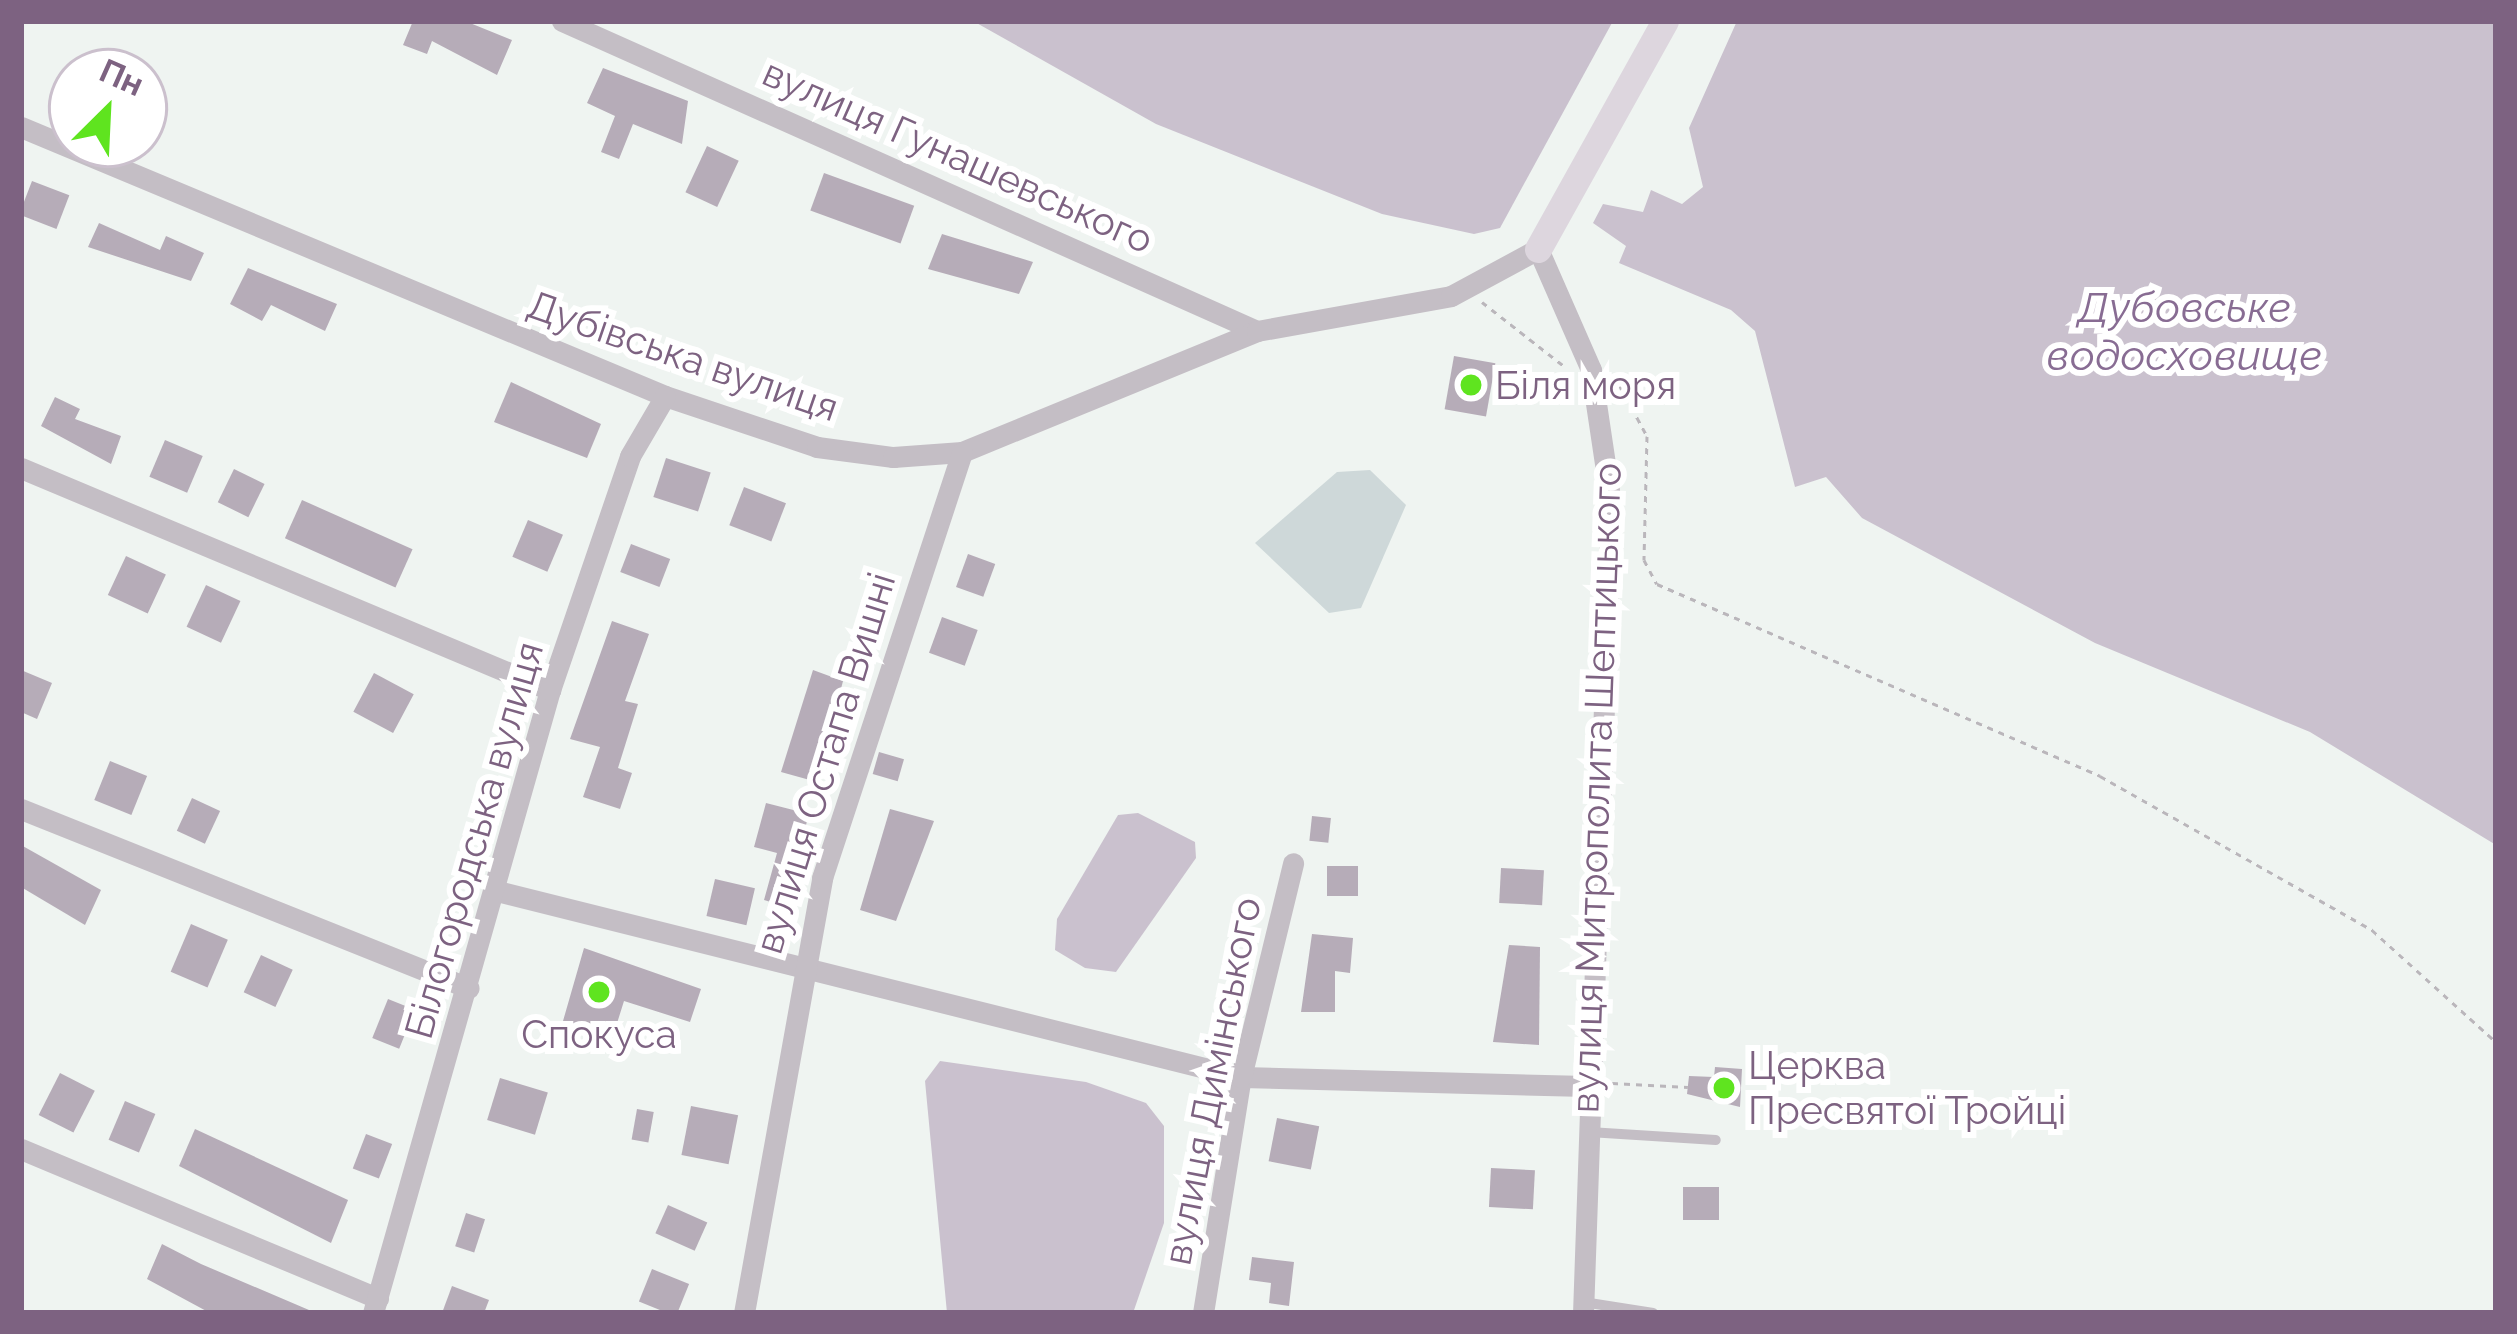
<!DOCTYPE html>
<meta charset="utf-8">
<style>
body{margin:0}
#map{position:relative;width:2517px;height:1334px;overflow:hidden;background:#eff4f1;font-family:Raleway,sans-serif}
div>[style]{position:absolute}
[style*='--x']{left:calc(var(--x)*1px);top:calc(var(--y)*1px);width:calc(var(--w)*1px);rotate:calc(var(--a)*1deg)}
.green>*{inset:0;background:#ced8d9}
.water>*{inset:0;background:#cac1ce}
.building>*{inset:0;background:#b6acb8;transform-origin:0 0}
.path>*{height:3px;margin-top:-1.5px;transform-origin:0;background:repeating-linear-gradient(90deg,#bab6bb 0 6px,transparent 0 12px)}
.lane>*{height:10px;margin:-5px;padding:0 5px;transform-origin:5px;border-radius:5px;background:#c4bec5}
.street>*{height:21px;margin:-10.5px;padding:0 10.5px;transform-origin:10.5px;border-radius:10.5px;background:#c4bec5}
.secondary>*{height:27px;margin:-13.5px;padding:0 13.5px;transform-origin:13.5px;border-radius:13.5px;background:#ddd6de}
.dots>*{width:33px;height:33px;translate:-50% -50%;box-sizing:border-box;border:6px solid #fff;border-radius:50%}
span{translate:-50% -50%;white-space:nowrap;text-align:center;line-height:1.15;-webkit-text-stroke:12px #fff;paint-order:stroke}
.street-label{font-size:39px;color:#7d6281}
.poi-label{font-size:39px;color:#7d6281}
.left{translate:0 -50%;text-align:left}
.water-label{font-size:42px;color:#886c93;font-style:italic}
.frame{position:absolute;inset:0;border:24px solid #7d6281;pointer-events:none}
.north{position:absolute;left:48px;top:48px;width:120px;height:120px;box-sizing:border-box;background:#fff;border:3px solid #cbc0cd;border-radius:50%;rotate:24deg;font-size:33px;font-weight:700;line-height:48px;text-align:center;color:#7d6281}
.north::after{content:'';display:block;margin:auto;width:42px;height:54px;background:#5fe41f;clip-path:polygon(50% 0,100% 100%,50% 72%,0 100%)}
</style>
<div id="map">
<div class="green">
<div style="clip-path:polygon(1370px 470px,1406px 505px,1361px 608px,1329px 613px,1255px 543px,1337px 472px)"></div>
</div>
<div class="water">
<div style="clip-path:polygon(973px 21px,1613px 21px,1500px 228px,1474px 234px,1382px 214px,1156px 124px)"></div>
<div style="clip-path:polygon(1737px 21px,2496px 21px,2496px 845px,2310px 732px,2095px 643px,1862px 518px,1826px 477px,1795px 487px,1755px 331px,1731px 310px,1619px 263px,1626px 246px,1593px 223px,1603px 204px,1643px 212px,1651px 190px,1682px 204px,1703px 187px,1689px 128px)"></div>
<div style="clip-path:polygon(1138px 813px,1195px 842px,1196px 858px,1116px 972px,1085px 968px,1055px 950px,1057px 919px,1118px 815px)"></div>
<div style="clip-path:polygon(940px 1061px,1086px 1082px,1146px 1103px,1164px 1126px,1164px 1223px,1133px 1313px,947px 1313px,925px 1081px)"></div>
</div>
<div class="building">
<div style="clip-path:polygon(413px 21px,465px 21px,512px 40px,497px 75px,432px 41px,427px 54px,403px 45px)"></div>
<div style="clip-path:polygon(603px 68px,688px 101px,682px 144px,633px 124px,619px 159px,601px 152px,615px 116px,587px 103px)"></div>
<div style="left:707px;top:146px;width:35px;height:51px;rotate:25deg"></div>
<div style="left:824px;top:173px;width:96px;height:40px;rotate:20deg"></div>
<div style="left:32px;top:181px;width:40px;height:36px;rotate:21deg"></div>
<div style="clip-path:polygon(99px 223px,160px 250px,166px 236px,204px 253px,191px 281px,88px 247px)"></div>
<div style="clip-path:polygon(942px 234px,1033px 262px,1019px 294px,928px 269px)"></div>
<div style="clip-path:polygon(248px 268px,337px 304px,325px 331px,271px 305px,262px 321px,230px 304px)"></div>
<div style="left:1454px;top:356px;width:42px;height:54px;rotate:10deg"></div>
<div style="clip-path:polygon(511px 382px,601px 424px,587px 458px,494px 422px)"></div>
<div style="clip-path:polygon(55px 397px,80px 409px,75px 419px,121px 436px,111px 464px,41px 426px)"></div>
<div style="left:165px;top:440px;width:41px;height:40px;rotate:23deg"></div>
<div style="left:666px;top:458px;width:47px;height:41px;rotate:18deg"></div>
<div style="left:234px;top:469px;width:34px;height:37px;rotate:26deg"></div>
<div style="left:744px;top:487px;width:45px;height:41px;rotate:21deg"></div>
<div style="left:302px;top:500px;width:121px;height:42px;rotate:24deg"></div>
<div style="left:528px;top:520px;width:38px;height:40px;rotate:23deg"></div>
<div style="left:631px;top:544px;width:42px;height:30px;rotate:21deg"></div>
<div style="left:968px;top:554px;width:29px;height:35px;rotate:20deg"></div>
<div style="left:126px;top:556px;width:44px;height:43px;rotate:25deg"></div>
<div style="left:206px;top:585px;width:38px;height:46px;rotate:25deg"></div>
<div style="left:942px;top:617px;width:38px;height:38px;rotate:20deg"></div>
<div style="clip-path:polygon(612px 621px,649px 634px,625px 701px,638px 704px,618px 768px,632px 773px,620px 809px,583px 797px,600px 747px,570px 739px)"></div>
<div style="clip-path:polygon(21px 670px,52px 683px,37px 719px,21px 712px)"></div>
<div style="clip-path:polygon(813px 670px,843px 681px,817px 782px,781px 772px)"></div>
<div style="left:374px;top:673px;width:45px;height:44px;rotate:28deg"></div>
<div style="left:879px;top:752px;width:26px;height:23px;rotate:16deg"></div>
<div style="left:110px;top:761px;width:40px;height:42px;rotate:22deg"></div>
<div style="left:192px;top:798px;width:31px;height:36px;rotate:25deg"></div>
<div style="clip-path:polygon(766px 803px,809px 814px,784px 906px,764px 900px,777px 853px,754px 847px)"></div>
<div style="clip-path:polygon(890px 809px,934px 821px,896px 921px,860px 910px)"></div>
<div style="left:1312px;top:816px;width:19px;height:25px;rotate:6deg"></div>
<div style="clip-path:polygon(21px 845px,101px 890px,85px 925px,21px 887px)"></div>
<div style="left:1327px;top:866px;width:31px;height:30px"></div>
<div style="left:1501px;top:868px;width:43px;height:35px;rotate:3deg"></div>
<div style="left:715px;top:879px;width:41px;height:38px;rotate:13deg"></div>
<div style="left:191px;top:924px;width:40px;height:52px;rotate:23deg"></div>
<div style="clip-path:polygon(1312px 934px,1353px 938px,1350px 973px,1335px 971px,1335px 1012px,1301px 1012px)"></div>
<div style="clip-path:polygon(1509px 945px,1540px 947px,1539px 1045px,1493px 1042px)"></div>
<div style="clip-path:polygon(584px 948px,701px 989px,690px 1022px,624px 1001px,613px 1036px,563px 1021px)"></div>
<div style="left:261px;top:955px;width:35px;height:41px;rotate:25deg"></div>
<div style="left:388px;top:999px;width:29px;height:42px;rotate:22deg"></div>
<div style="clip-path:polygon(1715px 1067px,1742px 1069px,1740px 1107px,1687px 1094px,1689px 1076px,1714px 1077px)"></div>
<div style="left:60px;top:1073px;width:39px;height:47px;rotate:27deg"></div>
<div style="left:500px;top:1078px;width:50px;height:44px;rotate:17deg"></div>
<div style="left:125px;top:1101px;width:33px;height:42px;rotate:23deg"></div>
<div style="left:691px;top:1106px;width:48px;height:50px;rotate:11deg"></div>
<div style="left:637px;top:1109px;width:17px;height:31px;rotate:10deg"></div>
<div style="left:1277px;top:1118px;width:43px;height:44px;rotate:11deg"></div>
<div style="clip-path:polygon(195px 1129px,348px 1200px,331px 1243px,179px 1166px)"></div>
<div style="left:366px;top:1134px;width:28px;height:37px;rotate:21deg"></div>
<div style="left:1491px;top:1168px;width:44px;height:39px;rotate:3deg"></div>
<div style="left:1683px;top:1187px;width:36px;height:33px"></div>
<div style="left:668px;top:1205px;width:43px;height:31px;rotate:24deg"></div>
<div style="left:466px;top:1213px;width:20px;height:35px;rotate:18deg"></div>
<div style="clip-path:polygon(162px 1244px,201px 1264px,316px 1313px,210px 1313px,147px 1279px)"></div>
<div style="clip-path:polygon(1252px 1257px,1294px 1262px,1289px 1306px,1269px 1303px,1271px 1283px,1249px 1280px)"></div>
<div style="left:652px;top:1269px;width:40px;height:35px;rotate:22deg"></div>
<div style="clip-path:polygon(452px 1286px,489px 1300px,484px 1313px,442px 1313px)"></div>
</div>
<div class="path">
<div style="--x:1482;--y:302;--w:104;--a:38"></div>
<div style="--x:1614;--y:375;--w:69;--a:61.6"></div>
<div style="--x:1647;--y:436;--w:124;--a:91.4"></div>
<div style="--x:1644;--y:560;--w:27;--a:62"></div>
<div style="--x:1657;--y:584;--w:483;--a:23.4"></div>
<div style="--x:2100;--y:776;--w:313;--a:29.5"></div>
<div style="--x:2372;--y:930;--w:167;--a:42.1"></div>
<div style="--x:1612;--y:1083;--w:76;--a:3"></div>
</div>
<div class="lane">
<div style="--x:1589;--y:1132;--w:127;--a:3.6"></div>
<div style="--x:1583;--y:1302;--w:71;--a:8.9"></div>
</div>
<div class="street">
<div style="--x:562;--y:21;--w:761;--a:24.04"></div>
<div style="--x:21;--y:127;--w:698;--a:22.67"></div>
<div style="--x:665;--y:396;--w:160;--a:18.5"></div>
<div style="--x:817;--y:447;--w:77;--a:7.5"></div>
<div style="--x:893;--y:457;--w:69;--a:-4.1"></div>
<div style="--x:962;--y:452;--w:319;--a:-22.3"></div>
<div style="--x:1257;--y:331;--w:197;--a:-10.2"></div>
<div style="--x:1451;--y:296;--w:99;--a:-28.4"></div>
<div style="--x:1538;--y:249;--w:132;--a:66.3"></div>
<div style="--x:1591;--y:370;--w:135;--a:81.5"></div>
<div style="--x:1611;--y:504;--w:809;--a:91.98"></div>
<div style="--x:21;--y:468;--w:574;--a:22.77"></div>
<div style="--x:21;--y:809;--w:482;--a:21.8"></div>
<div style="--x:501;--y:892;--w:763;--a:14.04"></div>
<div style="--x:1241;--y:1077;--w:345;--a:1.5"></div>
<div style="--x:21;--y:1149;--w:387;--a:22.7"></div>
<div style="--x:373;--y:1313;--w:648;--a:-74.14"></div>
<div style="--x:550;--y:690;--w:247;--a:-71.1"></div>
<div style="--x:630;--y:456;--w:69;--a:-59.7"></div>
<div style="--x:744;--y:1313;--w:442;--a:-79.8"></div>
<div style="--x:822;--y:878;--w:448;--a:-71.8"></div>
<div style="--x:1203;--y:1313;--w:239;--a:-80.9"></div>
<div style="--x:1241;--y:1077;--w:220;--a:-76.3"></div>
</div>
<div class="secondary">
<div style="--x:1538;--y:249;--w:261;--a:-60.9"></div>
</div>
<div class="dots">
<div style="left:1471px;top:385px;background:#5fe41f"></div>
<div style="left:599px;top:992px;background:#5fe41f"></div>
<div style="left:1724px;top:1088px;background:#5fe41f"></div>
</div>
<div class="street-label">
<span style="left:958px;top:156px;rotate:24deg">вулиця Гунашевського</span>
<span style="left:683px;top:356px;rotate:19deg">Дубівська вулиця</span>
<span style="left:825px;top:763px;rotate:-73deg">вулиця Остапа Вишні</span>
<span style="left:1596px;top:788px;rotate:-88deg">вулиця Митрополита Шептицького</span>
<span style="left:474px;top:840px;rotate:-74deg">Білогородська вулиця</span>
<span style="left:1212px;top:1081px;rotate:-79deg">вулиця Димінського</span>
</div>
<div class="poi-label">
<span class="left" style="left:1495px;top:385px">Біля моря</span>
<span style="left:599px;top:1034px">Спокуса</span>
<span class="left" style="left:1748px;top:1088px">Церква<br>Пресвятої Тройці</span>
</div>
<div class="water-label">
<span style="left:2184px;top:332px">Дубовське<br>водосховище</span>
</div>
<div class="frame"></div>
<div class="north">Пн</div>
</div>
